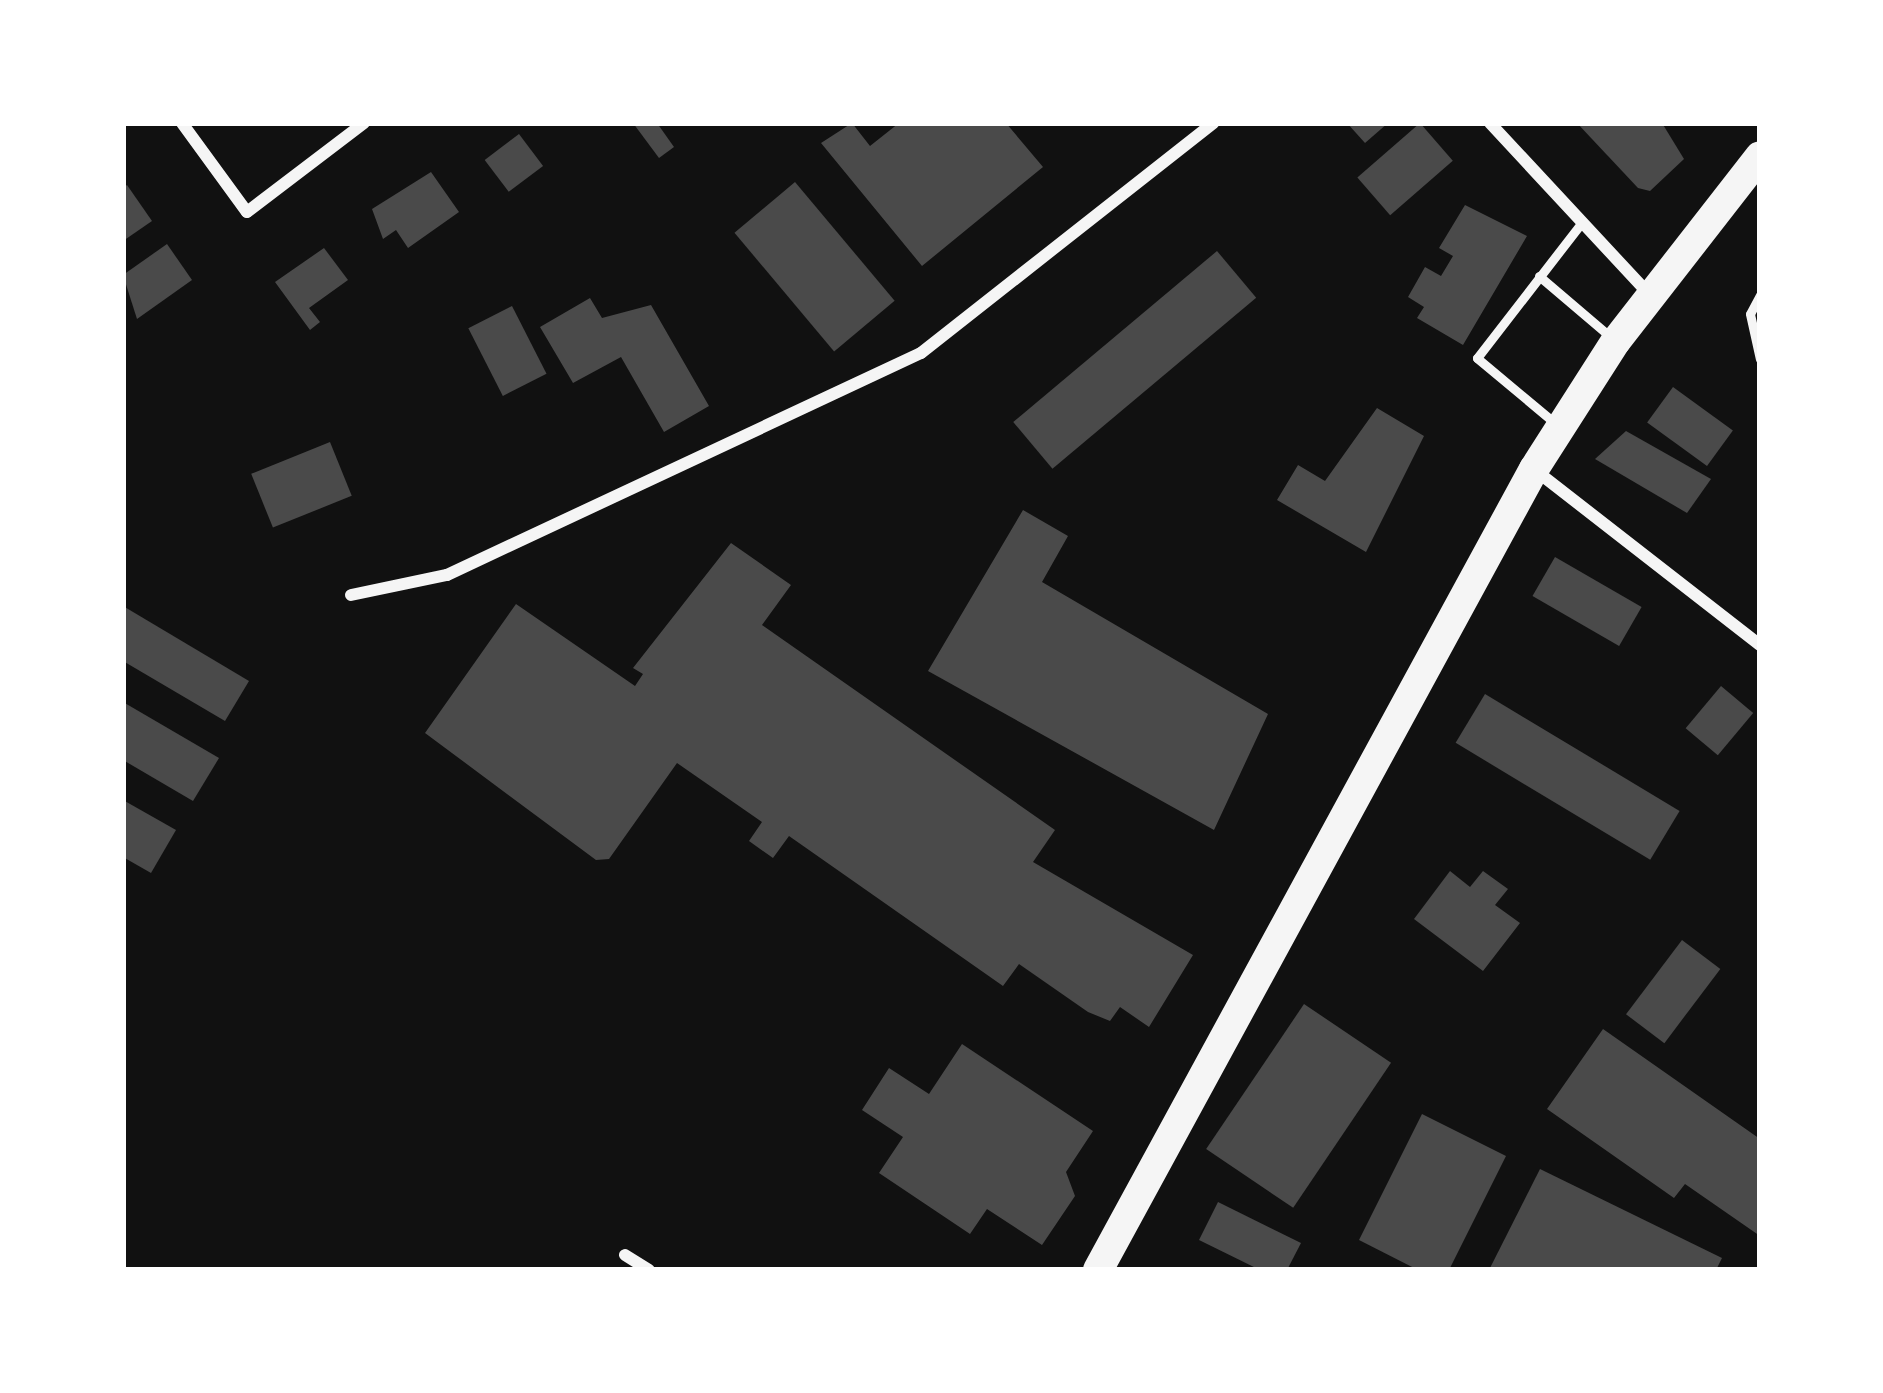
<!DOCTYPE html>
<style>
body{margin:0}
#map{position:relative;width:1883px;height:1393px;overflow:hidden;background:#111;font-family:"Libre Baskerville",serif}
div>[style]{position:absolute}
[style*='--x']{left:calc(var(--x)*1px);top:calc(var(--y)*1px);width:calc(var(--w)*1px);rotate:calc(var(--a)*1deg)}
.building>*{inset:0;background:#4a4a4a;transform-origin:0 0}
.service>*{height:9px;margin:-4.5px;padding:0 4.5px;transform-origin:4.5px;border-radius:4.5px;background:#f5f5f5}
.minor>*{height:12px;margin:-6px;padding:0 6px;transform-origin:6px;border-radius:6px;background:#f5f5f5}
.primary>*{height:30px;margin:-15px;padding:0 15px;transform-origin:15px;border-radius:15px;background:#f5f5f5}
span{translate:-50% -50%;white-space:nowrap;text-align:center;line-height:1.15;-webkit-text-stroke:12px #fff;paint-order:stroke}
.frame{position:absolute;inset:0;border:126px solid #fff;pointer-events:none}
</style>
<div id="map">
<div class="building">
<div style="clip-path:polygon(633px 123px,657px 123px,674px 147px,659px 158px)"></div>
<div style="clip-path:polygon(852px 123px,870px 146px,899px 123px,1006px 123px,1043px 167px,922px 266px,821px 143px)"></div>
<div style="clip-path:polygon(1347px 123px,1388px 123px,1365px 143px)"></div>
<div style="left:1420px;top:123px;width:50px;height:83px;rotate:49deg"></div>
<div style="clip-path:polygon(1577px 123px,1662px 123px,1684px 159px,1650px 191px,1638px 188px)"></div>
<div style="left:519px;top:134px;width:40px;height:43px;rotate:53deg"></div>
<div style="clip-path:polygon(431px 172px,459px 212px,408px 248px,396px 230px,383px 239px,372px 209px)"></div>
<div style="left:795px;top:182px;width:155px;height:79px;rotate:50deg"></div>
<div style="clip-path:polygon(127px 185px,152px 221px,123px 241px,123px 188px)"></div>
<div style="clip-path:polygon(1465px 205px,1527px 236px,1463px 345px,1417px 318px,1424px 307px,1408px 297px,1425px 267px,1441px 276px,1453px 256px,1439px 248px)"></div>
<div style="clip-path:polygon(167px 244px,192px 280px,137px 319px,123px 275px)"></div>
<div style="clip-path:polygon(324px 248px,348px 280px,309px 308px,320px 322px,310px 330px,275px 282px)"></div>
<div style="left:1217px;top:251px;width:61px;height:266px;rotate:50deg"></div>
<div style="clip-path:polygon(590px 298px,602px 318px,651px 305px,709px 406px,664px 432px,621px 357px,573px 383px,540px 327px)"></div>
<div style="left:512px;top:306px;width:76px;height:49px;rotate:63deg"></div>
<div style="left:1673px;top:387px;width:74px;height:44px;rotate:36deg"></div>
<div style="clip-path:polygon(1377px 408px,1424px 436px,1366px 552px,1277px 500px,1298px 465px,1325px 481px)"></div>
<div style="clip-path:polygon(1626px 431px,1711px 479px,1687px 513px,1595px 459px)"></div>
<div style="left:330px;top:442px;width:58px;height:85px;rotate:68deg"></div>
<div style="clip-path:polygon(1023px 510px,1068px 536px,1042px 582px,1268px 714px,1214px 830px,928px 671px)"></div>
<div style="clip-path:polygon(731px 543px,791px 585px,762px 625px,1055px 830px,1033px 862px,1193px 955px,1149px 1027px,1120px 1007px,1110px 1021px,1088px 1012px,1019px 964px,1003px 986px,789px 836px,773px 858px,749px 841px,762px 822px,677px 763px,609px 859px,596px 860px,425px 733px,516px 604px,635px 686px,643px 674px,633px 668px)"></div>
<div style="left:1555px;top:557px;width:100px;height:45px;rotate:30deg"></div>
<div style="clip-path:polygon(123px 606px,249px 681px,225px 721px,123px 661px)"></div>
<div style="left:1721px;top:686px;width:42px;height:55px;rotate:40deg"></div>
<div style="left:1485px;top:694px;width:227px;height:57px;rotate:31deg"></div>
<div style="clip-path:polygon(123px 702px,219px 758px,193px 801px,123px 760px)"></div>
<div style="clip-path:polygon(123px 800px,176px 830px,151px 873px,123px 857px)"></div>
<div style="clip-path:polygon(1450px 871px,1470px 887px,1483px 871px,1508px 889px,1495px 905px,1520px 923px,1483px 971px,1414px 919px)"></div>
<div style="left:1682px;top:940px;width:48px;height:93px;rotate:37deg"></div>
<div style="left:1304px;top:1004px;width:105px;height:175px;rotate:34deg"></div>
<div style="clip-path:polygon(1603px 1029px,1760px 1139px,1760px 1236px,1685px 1184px,1674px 1198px,1547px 1109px)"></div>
<div style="clip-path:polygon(962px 1044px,1093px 1131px,1066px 1172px,1075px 1196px,1042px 1245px,987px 1209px,970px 1234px,879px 1173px,903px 1137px,862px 1110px,889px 1068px,929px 1094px)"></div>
<div style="clip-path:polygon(1422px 1114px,1506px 1156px,1449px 1270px,1418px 1270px,1359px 1240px)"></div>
<div style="clip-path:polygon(1540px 1169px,1722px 1258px,1716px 1270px,1489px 1270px)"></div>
<div style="clip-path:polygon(1218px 1202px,1301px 1243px,1287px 1270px,1260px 1270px,1199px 1240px)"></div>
</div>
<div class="service">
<div style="--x:1539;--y:276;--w:97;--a:40.4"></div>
<div style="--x:1760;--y:295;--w:21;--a:118"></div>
<div style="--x:1750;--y:314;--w:46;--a:77.5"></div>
<div style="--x:1556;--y:424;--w:103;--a:-140.1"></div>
<div style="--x:1477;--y:358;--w:172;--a:-52.3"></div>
</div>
<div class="minor">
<div style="--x:182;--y:123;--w:110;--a:53.9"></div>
<div style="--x:247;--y:212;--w:147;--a:-37.3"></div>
<div style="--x:1490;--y:123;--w:233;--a:47.1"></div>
<div style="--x:1535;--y:470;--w:285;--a:37.9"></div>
<div style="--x:351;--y:595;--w:98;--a:-11.8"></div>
<div style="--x:447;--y:575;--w:523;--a:-25.1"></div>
<div style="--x:921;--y:353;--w:372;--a:-38.2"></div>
<div style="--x:625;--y:1255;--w:28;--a:32"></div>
</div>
<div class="primary">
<div style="--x:1098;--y:1270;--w:912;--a:-61.44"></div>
<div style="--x:1534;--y:469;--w:152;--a:-57.4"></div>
<div style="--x:1616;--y:341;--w:234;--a:-52.1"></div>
</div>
<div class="frame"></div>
</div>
